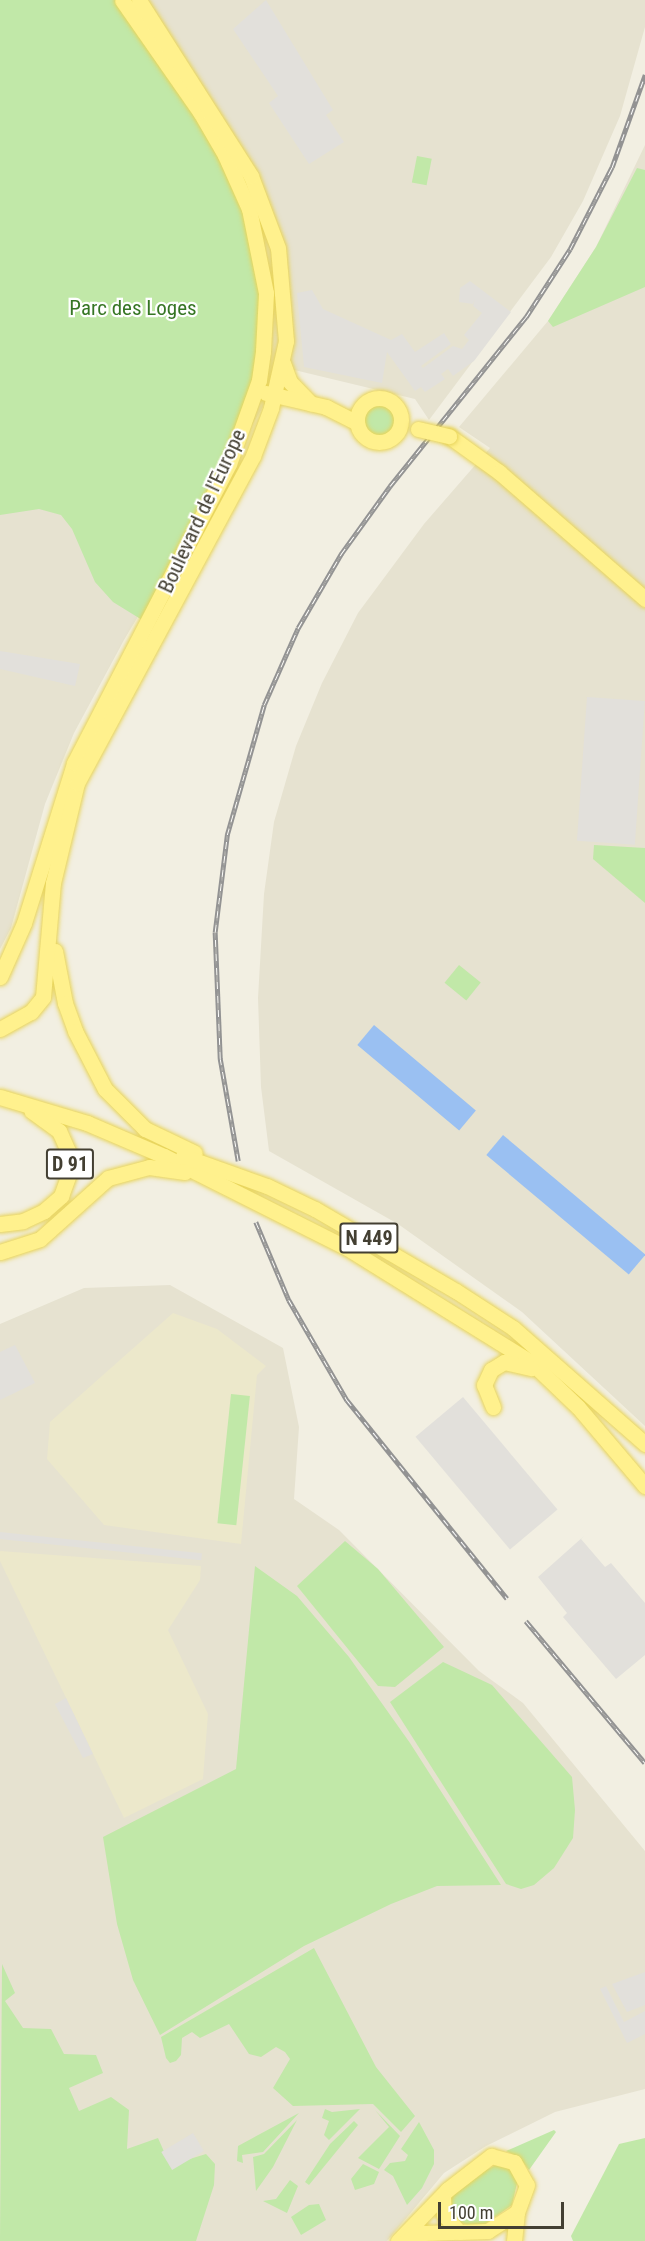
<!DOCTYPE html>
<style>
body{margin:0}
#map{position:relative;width:645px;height:2241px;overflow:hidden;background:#f2efe2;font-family:"Roboto Condensed",sans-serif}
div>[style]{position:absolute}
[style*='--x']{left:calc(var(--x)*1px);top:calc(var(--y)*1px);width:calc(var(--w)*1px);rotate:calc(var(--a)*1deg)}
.residential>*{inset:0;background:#e6e2d0}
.education>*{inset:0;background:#ece8cb}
.green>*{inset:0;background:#c1e8a8;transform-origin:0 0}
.round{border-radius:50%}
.parking>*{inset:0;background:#e2e0db;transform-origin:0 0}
.water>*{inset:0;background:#9ac0f2;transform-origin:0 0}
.roads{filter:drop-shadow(0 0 2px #e8d45a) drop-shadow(0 0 2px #e8d45a)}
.major>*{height:15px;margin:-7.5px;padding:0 7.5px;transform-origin:7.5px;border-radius:7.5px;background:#fff18d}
.major>.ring{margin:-7.5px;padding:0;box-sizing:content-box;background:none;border:15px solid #fff18d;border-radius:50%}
.rail>*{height:4.5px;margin-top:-2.25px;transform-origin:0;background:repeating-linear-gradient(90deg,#fff 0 7px,#939393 0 14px);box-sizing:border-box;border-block:2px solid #939393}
.bridges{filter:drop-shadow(0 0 2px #e8d45a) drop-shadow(0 0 2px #e8d45a)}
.major-bridge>*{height:15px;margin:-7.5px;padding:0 7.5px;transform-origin:7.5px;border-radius:7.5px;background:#fff18d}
span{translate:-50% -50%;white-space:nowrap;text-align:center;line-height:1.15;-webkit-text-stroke:4.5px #fff;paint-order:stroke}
.shield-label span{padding:2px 4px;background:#fff;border:2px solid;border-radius:4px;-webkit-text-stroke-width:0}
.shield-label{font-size:20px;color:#433f32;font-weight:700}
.park-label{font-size:21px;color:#367624}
.street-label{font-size:21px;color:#433f32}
.scale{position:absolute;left:438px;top:2202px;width:126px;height:27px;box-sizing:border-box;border:3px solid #433f32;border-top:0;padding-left:8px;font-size:18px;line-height:21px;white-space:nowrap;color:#433f32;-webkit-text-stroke:4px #fff;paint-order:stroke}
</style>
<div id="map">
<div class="residential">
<div style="clip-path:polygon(0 0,645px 0,645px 27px,620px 116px,583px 201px,551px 257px,429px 420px,415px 399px,286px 368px,124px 640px,74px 733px,45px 804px,11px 928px,0 949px)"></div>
<div style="clip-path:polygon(645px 145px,645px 1426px,522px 1312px,398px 1224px,269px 1151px,261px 1087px,258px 998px,264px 894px,274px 822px,296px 746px,322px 683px,358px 613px,424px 524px,490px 448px,459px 427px,548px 321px,596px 247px)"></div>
<div style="clip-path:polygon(170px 1285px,283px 1348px,299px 1427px,294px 1499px,339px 1530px,479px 1671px,523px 1703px,645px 1851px,645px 2089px,555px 2112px,486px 2146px,444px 2173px,387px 2241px,0 2241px,0 1324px,84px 1288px)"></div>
</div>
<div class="education">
<div style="clip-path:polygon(173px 1313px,217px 1329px,266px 1366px,257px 1375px,241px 1544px,104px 1525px,47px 1459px,50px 1422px)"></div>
<div style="clip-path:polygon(0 1551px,201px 1566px,200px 1580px,168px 1630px,208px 1714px,203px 1779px,124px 1818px,0 1561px)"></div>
</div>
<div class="green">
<div style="clip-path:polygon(0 0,122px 0,225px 155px,261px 256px,263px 351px,229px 464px,147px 623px,113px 602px,95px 582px,72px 529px,61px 515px,39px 509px,0 515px)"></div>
<div style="left:417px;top:156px;width:15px;height:27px;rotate:11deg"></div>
<div style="clip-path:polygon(637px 168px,645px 170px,645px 287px,553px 327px,548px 321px,596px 247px)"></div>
<div class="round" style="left:362px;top:404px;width:32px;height:32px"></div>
<div style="clip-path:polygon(594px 845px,645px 848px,645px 903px,593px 859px)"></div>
<div style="left:459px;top:965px;width:28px;height:23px;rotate:39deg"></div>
<div style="left:231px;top:1394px;width:19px;height:130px;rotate:6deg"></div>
<div style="clip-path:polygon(345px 1541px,378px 1569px,444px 1647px,395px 1687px,378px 1686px,297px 1586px)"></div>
<div style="clip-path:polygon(255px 1566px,297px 1596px,349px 1657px,410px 1743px,501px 1885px,437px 1886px,391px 1904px,304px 1946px,160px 2035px,133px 1980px,117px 1924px,103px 1837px,236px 1769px)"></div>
<div style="clip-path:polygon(443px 1662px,492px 1685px,572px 1777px,575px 1810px,573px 1838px,554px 1868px,534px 1885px,521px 1889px,506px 1884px,390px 1702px)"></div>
<div style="clip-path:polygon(314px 1948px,376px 2067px,415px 2116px,401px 2132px,373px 2104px,293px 2106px,273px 2088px,290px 2059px,285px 2052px,276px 2047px,261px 2057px,249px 2054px,229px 2024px,200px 2038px,192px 2032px,182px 2038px,181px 2055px,176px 2061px,170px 2063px,166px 2058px,161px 2037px)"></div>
<div style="clip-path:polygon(2px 1964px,15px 1993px,5px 2001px,23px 2028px,51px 2029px,64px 2054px,96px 2055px,103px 2073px,69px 2088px,79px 2111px,111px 2097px,129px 2110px,127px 2149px,158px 2138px,170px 2165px,206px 2154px,215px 2164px,214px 2185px,196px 2241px,0 2241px)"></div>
<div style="clip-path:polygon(325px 2109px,332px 2112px,360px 2109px,329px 2140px,324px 2135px,329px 2121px,322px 2118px)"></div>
<div style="clip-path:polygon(375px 2110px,400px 2136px,379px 2169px,358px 2158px,389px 2127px)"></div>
<div style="clip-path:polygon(299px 2113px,263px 2152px,242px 2155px,243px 2163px,237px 2161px,238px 2146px)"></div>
<div style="clip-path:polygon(297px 2120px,273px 2167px,256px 2191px,253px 2157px,264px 2154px)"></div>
<div style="clip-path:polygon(354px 2121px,358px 2125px,309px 2185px,305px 2182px,330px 2144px)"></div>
<div style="clip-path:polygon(419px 2122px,434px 2150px,434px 2164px,422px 2188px,407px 2205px,393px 2176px,384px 2170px,390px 2163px,405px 2161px,408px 2155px,401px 2149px)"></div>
<div style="clip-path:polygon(554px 2130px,556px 2132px,529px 2170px,520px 2158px,506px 2151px)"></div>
<div style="clip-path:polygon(645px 2138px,645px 2241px,573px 2241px,571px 2236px,619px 2144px)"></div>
<div style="clip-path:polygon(500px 2163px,506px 2164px,518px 2179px,512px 2205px,485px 2224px,472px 2226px,457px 2222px,447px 2201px,478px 2174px)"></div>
<div style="clip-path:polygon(363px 2164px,379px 2172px,374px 2184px,355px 2190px,351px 2179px)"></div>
<div style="clip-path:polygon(290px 2180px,298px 2186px,287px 2213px,263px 2201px,276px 2199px)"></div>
<div style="clip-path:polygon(319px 2204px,326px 2220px,301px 2235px,291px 2217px,309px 2205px)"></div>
</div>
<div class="parking">
<div style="clip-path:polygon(266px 0,333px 110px,326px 115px,344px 142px,309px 164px,269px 103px,278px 96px,233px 29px)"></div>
<div style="clip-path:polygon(470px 281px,511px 312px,474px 361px,453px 376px,448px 369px,441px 374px,445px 379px,425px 392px,421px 387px,415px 391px,387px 352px,382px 383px,304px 367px,297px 293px,312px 290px,323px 309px,391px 340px,402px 334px,415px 352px,444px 333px,451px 344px,421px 366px,423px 368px,453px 346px,462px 349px,469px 340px,464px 335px,482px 313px,473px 306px,475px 299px,473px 304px,459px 302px,460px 288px)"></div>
<div style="clip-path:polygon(0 651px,80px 664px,75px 686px,0 669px)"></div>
<div style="left:587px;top:697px;width:58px;height:144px;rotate:4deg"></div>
<div style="clip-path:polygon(15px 1345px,35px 1383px,0 1400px,0 1352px)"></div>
<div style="left:463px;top:1397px;width:147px;height:62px;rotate:50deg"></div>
<div style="left:0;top:1532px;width:203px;height:7px;rotate:6deg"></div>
<div style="clip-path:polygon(584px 1536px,581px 1539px,605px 1567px,611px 1563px,645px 1603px,645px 1655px,616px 1679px,563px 1617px,567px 1613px,538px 1577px)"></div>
<div style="clip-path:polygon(66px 1698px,93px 1754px,83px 1758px,55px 1704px)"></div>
<div style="clip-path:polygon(645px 1972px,645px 2005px,627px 2012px,612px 1984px)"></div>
<div style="clip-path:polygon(606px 1986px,624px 2022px,645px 2011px,645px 2034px,627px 2043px,600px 1989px)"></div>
<div style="left:193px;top:2133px;width:21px;height:37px;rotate:59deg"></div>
</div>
<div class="water">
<div style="left:374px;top:1025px;width:133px;height:26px;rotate:40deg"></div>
<div style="left:503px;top:1135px;width:186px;height:26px;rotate:40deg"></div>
</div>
<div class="roads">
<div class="major">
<div style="--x:283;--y:363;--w:20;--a:70"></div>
<div style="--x:290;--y:382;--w:30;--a:46"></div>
<div style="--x:266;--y:393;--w:62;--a:13.1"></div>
<div style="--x:326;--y:407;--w:35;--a:27"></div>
<div class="ring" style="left:357px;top:398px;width:29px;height:29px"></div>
<div style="--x:449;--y:436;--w:62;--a:35.8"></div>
<div style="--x:499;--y:472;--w:194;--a:41"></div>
<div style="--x:55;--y:951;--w:53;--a:79.1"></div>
<div style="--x:65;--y:1003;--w:30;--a:70"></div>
<div style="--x:75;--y:1031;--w:65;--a:62.7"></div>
<div style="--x:105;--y:1089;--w:57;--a:45"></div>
<div style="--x:145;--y:1129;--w:55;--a:25.6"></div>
<div style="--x:0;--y:977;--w:59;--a:-66"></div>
<div style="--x:24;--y:923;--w:168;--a:-72.6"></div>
<div style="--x:74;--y:763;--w:337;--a:-62.6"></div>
<div style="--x:229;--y:464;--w:89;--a:-70.3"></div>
<div style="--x:259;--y:380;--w:29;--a:-82"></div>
<div style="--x:263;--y:351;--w:58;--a:-87"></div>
<div style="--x:266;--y:293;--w:86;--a:-101.4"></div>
<div style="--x:249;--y:209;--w:59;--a:-114"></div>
<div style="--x:225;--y:155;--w:50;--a:-120.2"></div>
<div style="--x:200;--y:112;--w:136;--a:-124.9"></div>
<div style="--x:0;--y:1029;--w:35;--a:-29"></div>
<div style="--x:31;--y:1012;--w:19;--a:-51"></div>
<div style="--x:43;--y:997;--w:114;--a:-85"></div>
<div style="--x:53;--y:883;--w:103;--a:-76.5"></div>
<div style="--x:77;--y:783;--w:371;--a:-61.7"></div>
<div style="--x:253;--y:456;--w:51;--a:-69.4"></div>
<div style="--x:271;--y:408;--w:69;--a:-77.4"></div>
<div style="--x:286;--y:341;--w:93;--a:-94.9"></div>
<div style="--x:278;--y:248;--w:77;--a:-110.6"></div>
<div style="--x:251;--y:176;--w:209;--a:-122.5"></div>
<div style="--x:0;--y:1097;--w:91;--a:16.6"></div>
<div style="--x:87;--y:1123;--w:84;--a:23.2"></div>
<div style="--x:164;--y:1156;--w:205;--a:26.7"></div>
<div style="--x:347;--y:1248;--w:216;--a:31.8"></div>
<div style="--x:531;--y:1362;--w:65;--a:43.8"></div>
<div style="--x:578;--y:1407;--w:104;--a:49.7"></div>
<div style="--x:183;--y:1156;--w:89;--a:19.7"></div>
<div style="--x:267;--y:1186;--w:53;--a:25.6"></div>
<div style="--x:315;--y:1209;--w:163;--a:30.2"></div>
<div style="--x:456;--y:1291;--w:68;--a:33"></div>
<div style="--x:513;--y:1328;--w:176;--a:41.3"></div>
<div style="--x:0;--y:1224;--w:23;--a:-7"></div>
<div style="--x:23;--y:1221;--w:23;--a:-25"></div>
<div style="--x:44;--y:1211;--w:23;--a:-41"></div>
<div style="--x:61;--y:1196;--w:23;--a:-70"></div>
<div style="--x:69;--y:1174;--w:23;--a:-92"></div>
<div style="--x:68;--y:1151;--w:22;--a:-114"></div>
<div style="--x:59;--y:1131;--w:34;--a:-144"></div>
<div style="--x:0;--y:1252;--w:42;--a:-18"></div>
<div style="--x:40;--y:1239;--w:91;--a:-41.9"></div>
<div style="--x:108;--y:1178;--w:42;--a:-15"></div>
<div style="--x:149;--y:1167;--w:36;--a:8"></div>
<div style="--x:493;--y:1407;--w:24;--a:-112"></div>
<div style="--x:484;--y:1385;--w:17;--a:-65"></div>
<div style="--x:491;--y:1370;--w:15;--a:-32"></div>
<div style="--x:504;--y:1362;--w:28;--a:13"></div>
<div style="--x:398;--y:2241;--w:71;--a:-46.1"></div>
<div style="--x:447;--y:2190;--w:56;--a:-37.7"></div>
<div style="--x:491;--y:2156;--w:24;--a:15"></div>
<div style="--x:514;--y:2162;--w:26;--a:61"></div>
<div style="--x:527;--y:2185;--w:29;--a:110"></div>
<div style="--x:517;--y:2212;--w:35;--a:147"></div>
<div style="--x:488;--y:2231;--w:29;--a:178"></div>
<div style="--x:459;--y:2232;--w:23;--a:-131"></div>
<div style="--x:444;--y:2215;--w:18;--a:-93"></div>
<div style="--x:406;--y:2241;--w:20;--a:-24"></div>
<div style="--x:424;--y:2233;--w:35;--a:-2"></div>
<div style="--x:514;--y:2241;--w:29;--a:-84"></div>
</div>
</div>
<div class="rail">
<div style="--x:238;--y:1161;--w:104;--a:-100"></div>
<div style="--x:220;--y:1059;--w:127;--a:-92.3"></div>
<div style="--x:215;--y:932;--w:98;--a:-82.9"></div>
<div style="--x:227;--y:835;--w:135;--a:-74.1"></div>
<div style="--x:264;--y:705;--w:84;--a:-66.2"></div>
<div style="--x:298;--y:628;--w:86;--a:-59.8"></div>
<div style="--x:341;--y:554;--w:84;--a:-54.2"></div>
<div style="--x:390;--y:486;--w:217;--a:-51.2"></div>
<div style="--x:526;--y:317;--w:81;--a:-57.1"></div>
<div style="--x:570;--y:249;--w:92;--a:-62.9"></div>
<div style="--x:612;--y:167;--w:98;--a:-70.3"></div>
<div style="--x:256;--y:1222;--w:85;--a:67.1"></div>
<div style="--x:289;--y:1300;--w:116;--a:59.9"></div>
<div style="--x:347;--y:1400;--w:255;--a:51.1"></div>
<div style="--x:526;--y:1621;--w:185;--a:50"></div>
</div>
<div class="bridges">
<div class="major-bridge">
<div style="--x:418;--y:429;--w:32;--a:13"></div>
</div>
</div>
<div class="shield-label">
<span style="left:70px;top:1164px">D 91</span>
<span style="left:369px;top:1238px">N 449</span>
</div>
<div class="park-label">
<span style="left:133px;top:308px">Parc des Loges</span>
</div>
<div class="street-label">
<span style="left:202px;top:511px;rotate:-65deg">Boulevard de l'Europe</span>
</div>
<div class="scale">100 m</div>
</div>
